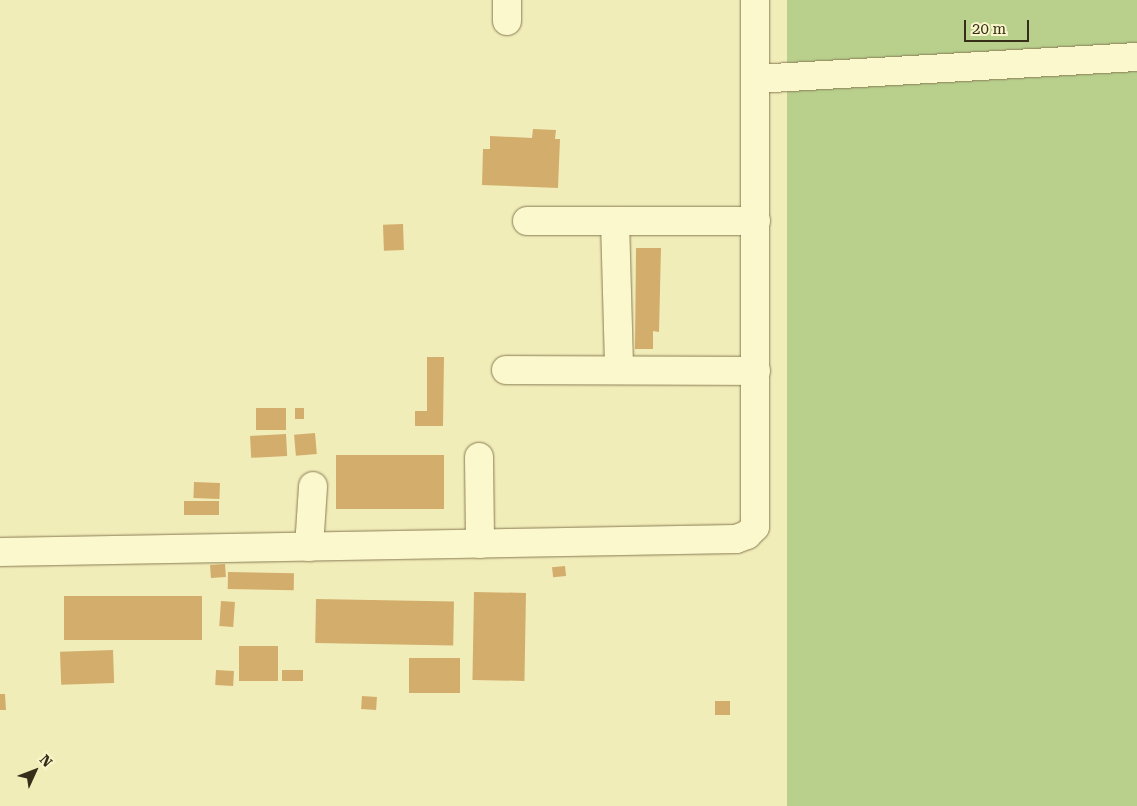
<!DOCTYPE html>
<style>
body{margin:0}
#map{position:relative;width:1137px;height:806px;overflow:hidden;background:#f1edb9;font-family:"Roboto Serif",serif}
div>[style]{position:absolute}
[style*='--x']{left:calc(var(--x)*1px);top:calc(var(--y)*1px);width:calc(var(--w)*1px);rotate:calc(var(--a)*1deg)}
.green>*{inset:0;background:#b9d08d;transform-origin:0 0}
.building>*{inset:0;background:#d3ad6b;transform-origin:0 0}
.roads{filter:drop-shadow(0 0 1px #897b53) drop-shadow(0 0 1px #897b53)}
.minor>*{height:28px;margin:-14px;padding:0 14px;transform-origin:14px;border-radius:14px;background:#fcf8cd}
span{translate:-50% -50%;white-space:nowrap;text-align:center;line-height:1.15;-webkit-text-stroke:4.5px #f8f5c9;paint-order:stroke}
.north{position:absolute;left:10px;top:746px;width:50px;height:50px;-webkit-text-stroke:4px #f8f5c9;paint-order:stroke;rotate:47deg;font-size:14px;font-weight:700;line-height:20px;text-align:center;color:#362e19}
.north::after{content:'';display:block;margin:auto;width:18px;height:22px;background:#362e19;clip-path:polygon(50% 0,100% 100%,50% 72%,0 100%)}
.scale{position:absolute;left:964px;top:20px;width:65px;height:22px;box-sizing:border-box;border:2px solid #362e19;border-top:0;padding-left:6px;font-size:15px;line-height:18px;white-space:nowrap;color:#362e19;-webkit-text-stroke:4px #f8f5c9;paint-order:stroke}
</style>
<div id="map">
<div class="green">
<div style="left:787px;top:0;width:350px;height:806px"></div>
</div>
<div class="building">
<div style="clip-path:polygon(533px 129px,556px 130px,555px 139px,560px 139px,558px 188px,482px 185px,483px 149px,490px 149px,490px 136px,532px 138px)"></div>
<div style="left:403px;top:224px;width:26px;height:20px;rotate:88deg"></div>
<div style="clip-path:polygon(636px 248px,661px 248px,659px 332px,653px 331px,653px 349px,635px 349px)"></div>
<div style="clip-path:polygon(427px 357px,444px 357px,443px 426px,415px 426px,415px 411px,427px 411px)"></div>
<div style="left:256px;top:408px;width:30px;height:22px"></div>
<div style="left:295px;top:408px;width:9px;height:11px"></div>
<div style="left:315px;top:433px;width:21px;height:21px;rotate:85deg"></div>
<div style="left:286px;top:434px;width:22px;height:36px;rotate:87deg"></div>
<div style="left:336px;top:455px;width:108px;height:54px"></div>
<div style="left:194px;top:482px;width:26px;height:16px;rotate:2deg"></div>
<div style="left:184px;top:501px;width:35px;height:14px"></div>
<div style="left:225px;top:564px;width:13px;height:15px;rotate:86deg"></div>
<div style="left:565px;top:566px;width:10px;height:13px;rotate:84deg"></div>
<div style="left:228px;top:572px;width:66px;height:17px;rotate:1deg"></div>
<div style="left:474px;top:592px;width:52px;height:88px;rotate:1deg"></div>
<div style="left:64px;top:596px;width:138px;height:44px"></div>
<div style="left:316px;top:599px;width:138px;height:44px;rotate:1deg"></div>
<div style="left:221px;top:601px;width:14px;height:25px;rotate:4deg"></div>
<div style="left:239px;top:646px;width:39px;height:35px"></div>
<div style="left:113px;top:650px;width:33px;height:53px;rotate:88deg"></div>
<div style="left:409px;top:658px;width:51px;height:35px"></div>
<div style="left:216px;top:670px;width:18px;height:15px;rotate:3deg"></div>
<div style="left:282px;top:670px;width:21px;height:11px"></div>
<div style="clip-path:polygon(0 694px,5px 694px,6px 710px,0 710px)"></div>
<div style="left:362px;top:696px;width:15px;height:13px;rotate:4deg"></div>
<div style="left:730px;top:701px;width:14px;height:15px;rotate:90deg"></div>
</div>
<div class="roads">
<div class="minor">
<div style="--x:507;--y:21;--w:21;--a:-90"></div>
<div style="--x:755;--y:79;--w:383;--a:-3.3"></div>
<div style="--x:527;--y:221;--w:229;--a:0"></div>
<div style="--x:615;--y:221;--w:147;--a:88.4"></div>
<div style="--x:506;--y:370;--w:250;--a:0.2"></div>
<div style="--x:479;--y:457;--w:87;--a:89.3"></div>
<div style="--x:309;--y:547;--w:61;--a:-86.2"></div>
<div style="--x:0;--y:552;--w:736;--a:-1.01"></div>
<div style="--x:736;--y:539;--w:12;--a:-20"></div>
<div style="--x:747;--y:535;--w:11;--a:-45"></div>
<div style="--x:755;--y:527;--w:527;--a:-90"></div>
</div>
</div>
<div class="north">N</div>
<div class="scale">20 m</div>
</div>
